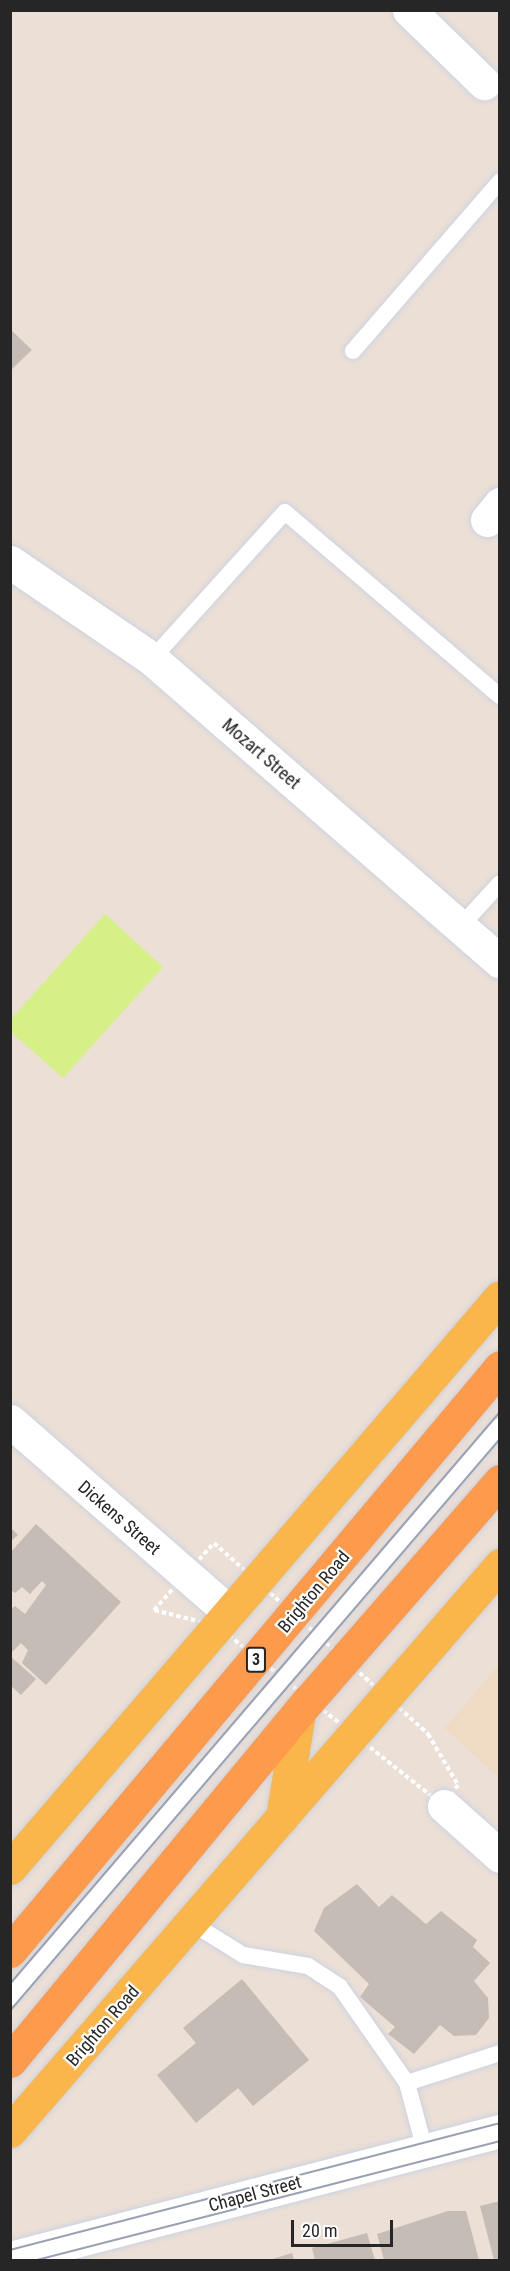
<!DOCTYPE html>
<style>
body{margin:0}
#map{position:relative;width:510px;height:2271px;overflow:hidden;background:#ebdfd6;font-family:"Roboto Condensed",sans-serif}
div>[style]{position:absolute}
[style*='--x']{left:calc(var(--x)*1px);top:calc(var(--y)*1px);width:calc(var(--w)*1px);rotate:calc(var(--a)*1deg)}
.education>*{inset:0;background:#efdac3}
.pitch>*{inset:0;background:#d4f087}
.building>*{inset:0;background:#c6bcb6}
.path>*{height:4px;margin-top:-2px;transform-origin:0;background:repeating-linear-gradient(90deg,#fff 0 4.5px,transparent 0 7.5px)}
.roads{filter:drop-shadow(0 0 2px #cbd3e2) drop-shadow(0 0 2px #cbd3e2)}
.service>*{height:16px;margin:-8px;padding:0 8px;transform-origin:8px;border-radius:8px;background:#fff}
.minor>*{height:33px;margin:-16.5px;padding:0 16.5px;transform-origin:16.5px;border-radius:16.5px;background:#fff}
.tertiary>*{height:33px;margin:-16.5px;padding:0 16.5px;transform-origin:16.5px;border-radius:16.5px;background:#fff}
.primary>*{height:33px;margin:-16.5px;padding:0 16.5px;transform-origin:16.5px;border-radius:16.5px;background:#fbb64b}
.trunk>*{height:33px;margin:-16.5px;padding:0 16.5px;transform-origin:16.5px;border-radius:16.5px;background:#fd9a4c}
.tram>*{height:1.5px;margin:-0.75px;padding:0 0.75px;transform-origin:0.75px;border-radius:0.75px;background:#99a1b3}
span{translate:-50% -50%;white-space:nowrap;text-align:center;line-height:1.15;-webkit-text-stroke:4.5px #fff;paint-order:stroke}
.shield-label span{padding:2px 4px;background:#fff;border:2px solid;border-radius:4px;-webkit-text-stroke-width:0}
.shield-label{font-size:16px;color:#262626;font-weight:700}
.street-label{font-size:18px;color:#262626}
.frame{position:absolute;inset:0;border:12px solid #262626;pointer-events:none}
.scale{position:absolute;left:291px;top:2220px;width:102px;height:27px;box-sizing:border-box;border:3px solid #262626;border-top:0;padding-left:8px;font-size:18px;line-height:21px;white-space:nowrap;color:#262626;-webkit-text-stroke:4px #fff;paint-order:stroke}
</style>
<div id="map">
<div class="education">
<div style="clip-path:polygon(499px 1665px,499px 1778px,445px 1728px)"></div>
</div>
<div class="pitch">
<div style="clip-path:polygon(105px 914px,163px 967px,63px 1078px,11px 1032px,11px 1019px)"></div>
</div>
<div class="building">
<div style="clip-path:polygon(10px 329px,32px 350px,10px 371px)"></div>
<div style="clip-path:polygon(36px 1524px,121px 1602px,46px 1685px,22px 1663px,28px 1650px,21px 1643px,10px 1654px,10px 1610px,15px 1606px,25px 1614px,46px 1585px,42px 1581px,30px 1594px,22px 1587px,15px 1593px,10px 1589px,10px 1553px)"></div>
<div style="clip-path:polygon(10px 1527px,18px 1535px,10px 1542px)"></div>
<div style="clip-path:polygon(10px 1656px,36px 1679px,21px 1695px,10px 1685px)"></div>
<div style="clip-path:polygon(357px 1884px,379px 1907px,392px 1895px,426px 1924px,441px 1911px,477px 1940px,473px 1947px,490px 1963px,474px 1981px,488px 1998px,489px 2018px,476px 2035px,454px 2036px,440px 2025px,414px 2054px,388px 2034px,395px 2027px,360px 1997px,369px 1984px,314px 1931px,324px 1908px)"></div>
<div style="clip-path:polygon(242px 1979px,309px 2060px,253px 2106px,238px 2088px,196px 2123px,157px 2075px,196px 2043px,183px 2028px)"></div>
<div style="clip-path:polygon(500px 2201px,500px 2260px,494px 2260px,480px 2206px)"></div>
<div style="clip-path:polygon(448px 2211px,466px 2211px,479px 2260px,384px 2260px,377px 2234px)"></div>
<div style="clip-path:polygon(367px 2233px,375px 2260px,315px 2260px,312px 2248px)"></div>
<div style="clip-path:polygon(292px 2253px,294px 2260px,269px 2260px)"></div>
</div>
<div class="path">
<div style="--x:214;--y:1543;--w:287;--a:41.7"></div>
<div style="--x:428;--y:1734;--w:59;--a:59.5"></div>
<div style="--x:458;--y:1785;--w:25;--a:124"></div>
<div style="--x:444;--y:1806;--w:290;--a:-141.6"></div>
<div style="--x:217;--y:1626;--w:65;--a:-165.7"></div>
<div style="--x:154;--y:1610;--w:90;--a:-48.2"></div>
</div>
<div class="roads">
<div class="service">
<div style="--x:353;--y:351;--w:225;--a:-49.1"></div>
<div style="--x:152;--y:659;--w:198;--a:-47.9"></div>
<div style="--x:285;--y:512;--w:283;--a:40.6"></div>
<div style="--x:460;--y:927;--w:59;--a:-47.7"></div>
<div style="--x:190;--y:1922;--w:62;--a:31.9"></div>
<div style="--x:243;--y:1955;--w:66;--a:9.6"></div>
<div style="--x:308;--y:1966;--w:38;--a:33"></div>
<div style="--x:340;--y:1987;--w:117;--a:55.1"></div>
<div style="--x:407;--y:2083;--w:69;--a:75"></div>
<div style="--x:10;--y:1998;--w:753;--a:-49.42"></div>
<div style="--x:407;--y:2083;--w:98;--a:-17.9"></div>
</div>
<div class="minor">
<div style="--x:409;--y:10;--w:105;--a:44.2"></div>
<div style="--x:487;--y:520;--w:21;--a:-51"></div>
<div style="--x:10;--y:562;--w:172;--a:34.3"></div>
<div style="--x:152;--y:659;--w:461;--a:41"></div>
<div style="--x:10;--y:1421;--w:291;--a:41.1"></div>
<div style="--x:444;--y:1806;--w:75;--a:41.8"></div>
</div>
<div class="tertiary">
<div style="--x:10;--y:2258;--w:506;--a:-14.53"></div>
</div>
<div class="primary">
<div style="--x:282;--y:1817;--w:105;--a:-80.7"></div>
<div style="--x:10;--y:1868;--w:752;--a:-49.37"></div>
<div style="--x:10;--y:2131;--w:749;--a:-49.12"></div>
</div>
<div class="trunk">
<div style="--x:10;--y:1951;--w:762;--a:-50"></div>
<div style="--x:10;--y:2061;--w:469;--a:-50.4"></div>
<div style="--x:309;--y:1700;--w:291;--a:-48.9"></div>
</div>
</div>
<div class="tram">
<div style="--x:10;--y:1984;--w:753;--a:-49.42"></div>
<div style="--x:10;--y:2011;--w:753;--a:-49.42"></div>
<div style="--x:10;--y:2250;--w:506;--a:-14.53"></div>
<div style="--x:37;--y:2260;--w:478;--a:-14.4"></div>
</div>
<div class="shield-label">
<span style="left:256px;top:1660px">3</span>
</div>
<div class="street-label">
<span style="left:261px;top:754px;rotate:41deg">Mozart Street</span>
<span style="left:119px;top:1518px;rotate:41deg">Dickens Street</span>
<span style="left:314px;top:1592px;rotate:-50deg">Brighton Road</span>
<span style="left:103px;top:2026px;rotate:-49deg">Brighton Road</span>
<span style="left:255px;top:2194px;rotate:-15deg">Chapel Street</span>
</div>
<div class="frame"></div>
<div class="scale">20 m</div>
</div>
